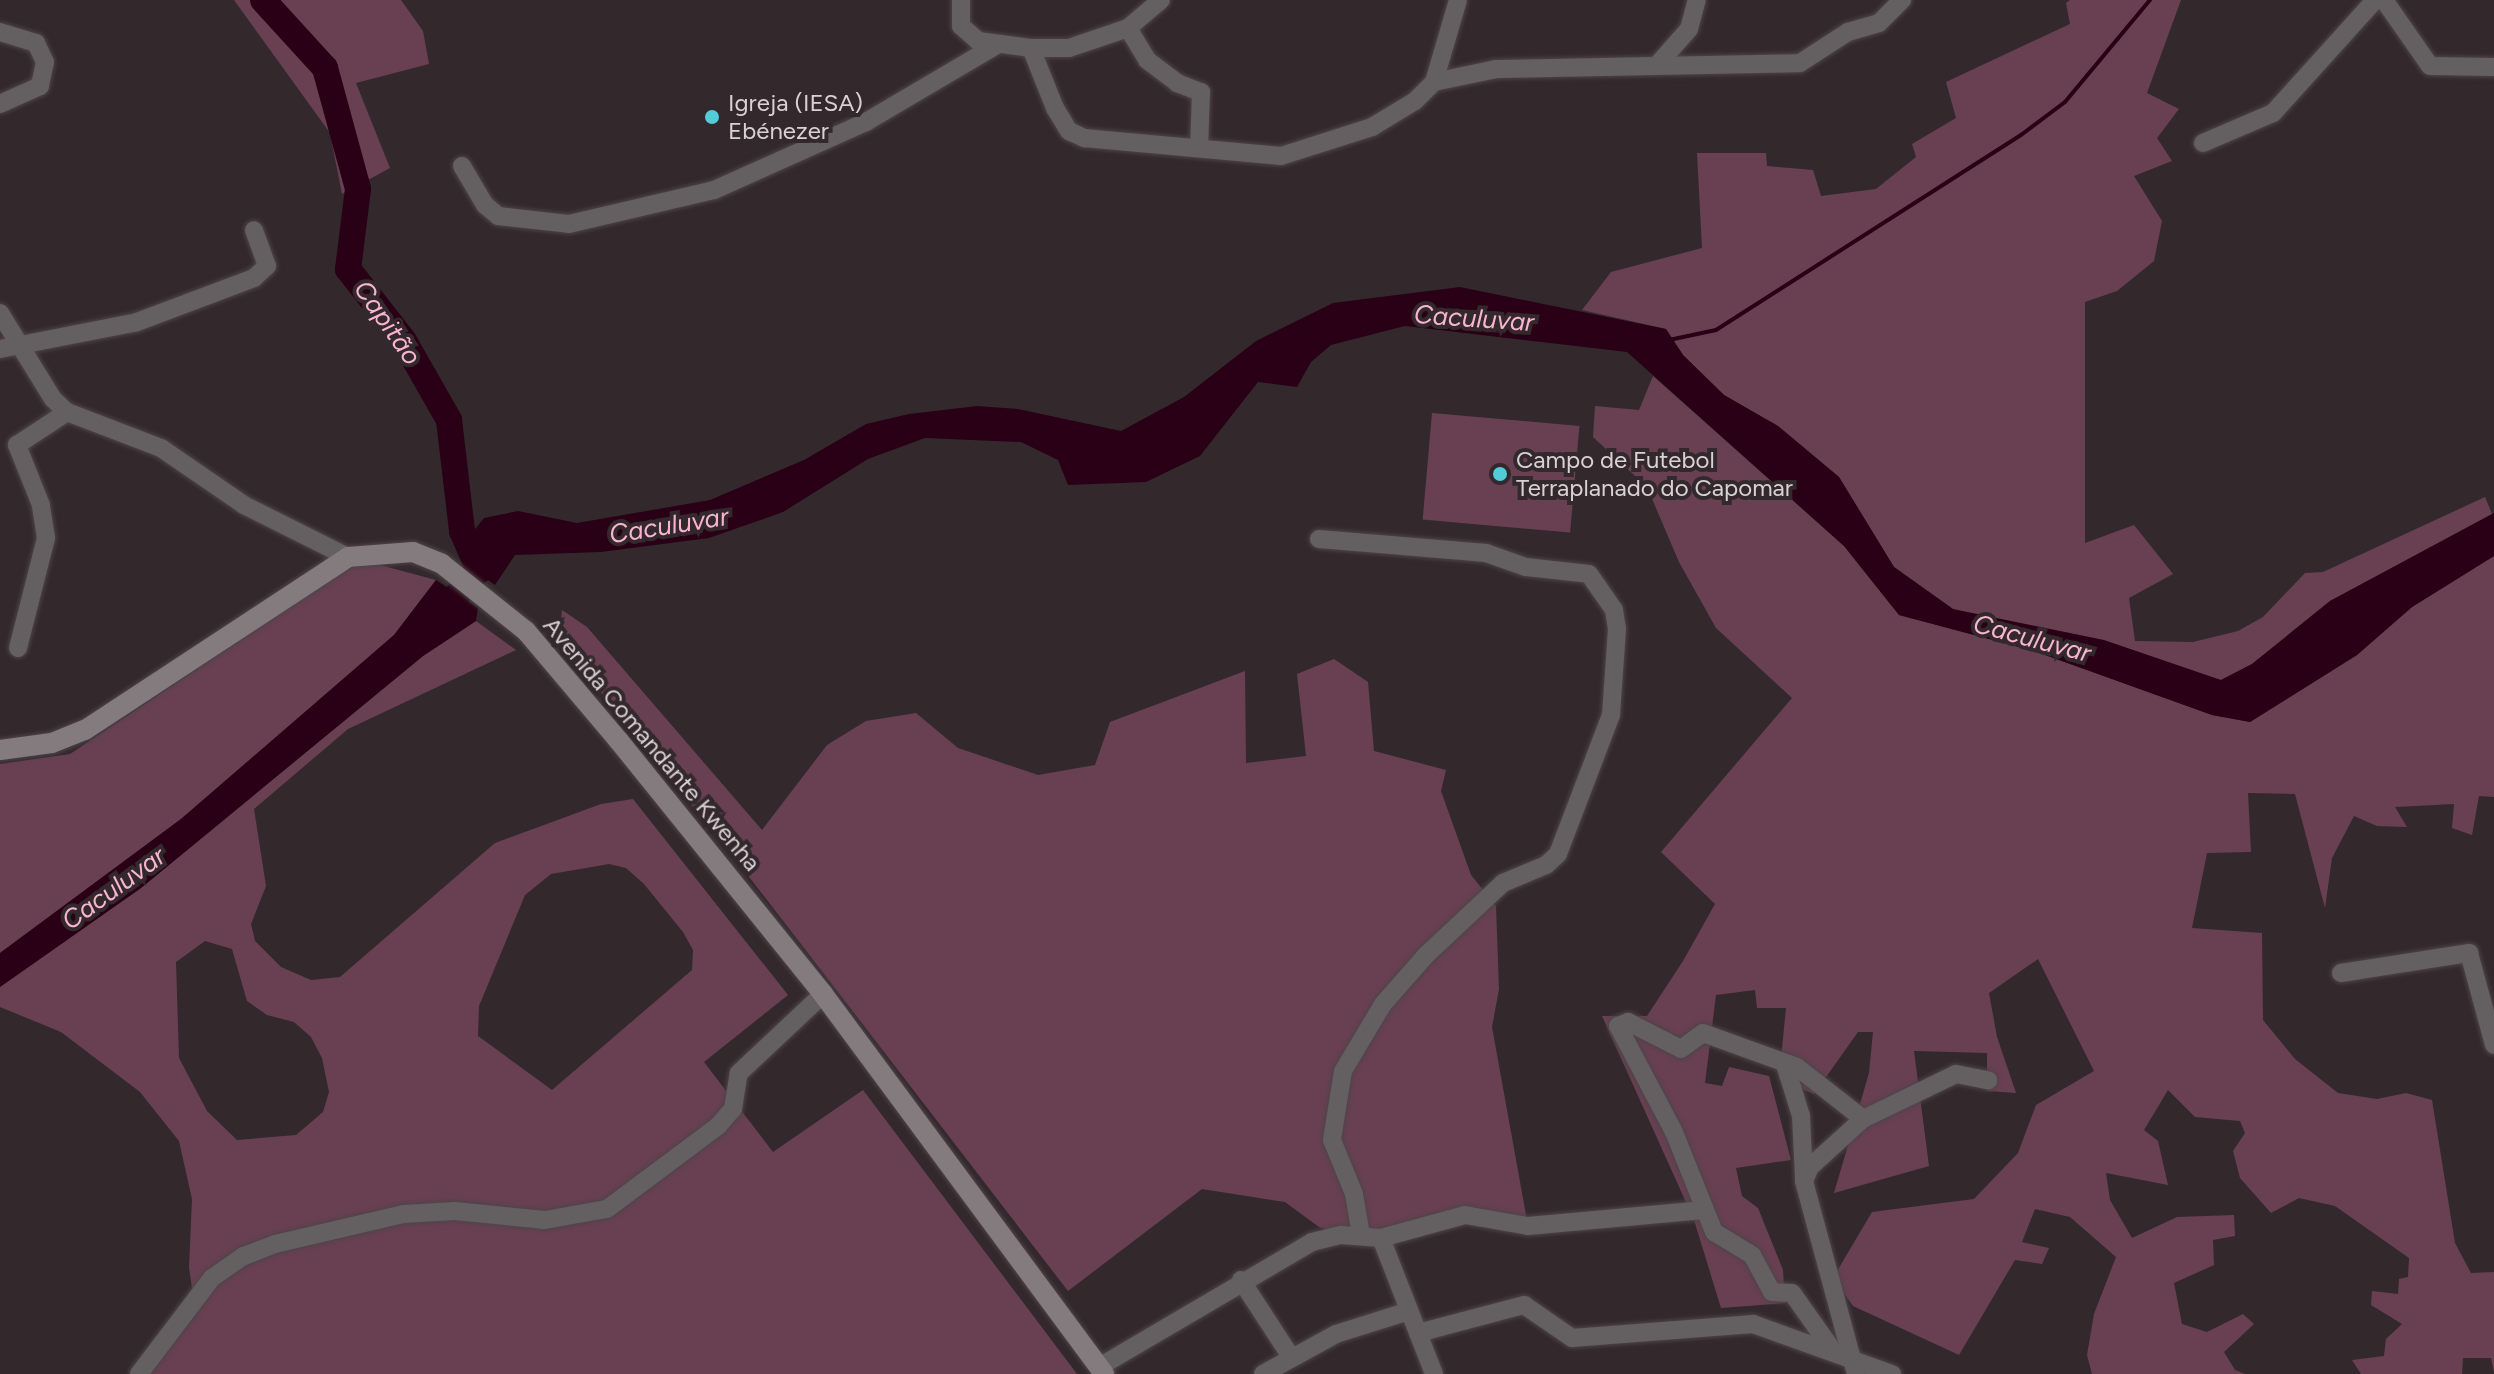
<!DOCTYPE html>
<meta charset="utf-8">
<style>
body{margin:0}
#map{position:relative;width:2494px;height:1374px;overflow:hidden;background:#33292d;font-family:Figtree,sans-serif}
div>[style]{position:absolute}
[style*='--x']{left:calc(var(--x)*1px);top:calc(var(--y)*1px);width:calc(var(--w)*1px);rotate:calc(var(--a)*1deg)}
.green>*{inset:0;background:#694052;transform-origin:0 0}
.water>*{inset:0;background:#290015}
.stream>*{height:4px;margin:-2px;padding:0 2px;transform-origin:2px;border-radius:2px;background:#290015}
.river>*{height:26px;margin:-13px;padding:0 13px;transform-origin:13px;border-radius:13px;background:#290015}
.roads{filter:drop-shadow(0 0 2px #4e4448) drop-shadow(0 0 2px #4e4448)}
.minor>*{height:18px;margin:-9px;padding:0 9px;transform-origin:9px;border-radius:9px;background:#645f61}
.secondary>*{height:20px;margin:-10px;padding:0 10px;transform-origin:10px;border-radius:10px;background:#837b7e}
.dots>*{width:22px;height:22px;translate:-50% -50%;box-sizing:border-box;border:4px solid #33292d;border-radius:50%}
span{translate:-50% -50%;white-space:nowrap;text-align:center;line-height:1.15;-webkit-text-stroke:8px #33292d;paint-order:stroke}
.poi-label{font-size:24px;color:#d9d2d4}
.left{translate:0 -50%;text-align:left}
.street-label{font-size:24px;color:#d9d2d4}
.water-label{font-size:26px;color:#f9b4d0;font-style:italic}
</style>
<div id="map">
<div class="green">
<div style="clip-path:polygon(234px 0,401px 0,423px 31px,429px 64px,356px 83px,390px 168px,342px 194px,330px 133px)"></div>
<div style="clip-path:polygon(2070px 0,2181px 0,2147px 93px,2179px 109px,2157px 138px,2172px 161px,2134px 176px,2162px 221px,2154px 261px,2117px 291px,2085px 302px,2085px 543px,2134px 525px,2173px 574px,2129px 598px,2135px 641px,2193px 642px,2238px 631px,2263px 617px,2305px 573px,2323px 572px,2485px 497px,2492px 514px,2330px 601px,2252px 664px,2221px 680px,1953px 609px,1894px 567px,1839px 477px,1778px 426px,1724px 395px,1683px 355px,1666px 329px,1582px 310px,1611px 272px,1702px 248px,1697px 153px,1766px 153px,1767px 166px,1813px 170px,1821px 196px,1876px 189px,1916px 157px,1912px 144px,1956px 118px,1946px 82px,2070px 24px,2066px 3px)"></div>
<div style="clip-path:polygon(1653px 376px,1844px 546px,1899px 615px,2034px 651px,2212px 715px,2250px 722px,2357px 655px,2412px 607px,2494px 556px,2494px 797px,2479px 796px,2472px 835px,2452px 828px,2454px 804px,2395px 807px,2407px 827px,2377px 826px,2354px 816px,2332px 858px,2325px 908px,2295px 794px,2248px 793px,2251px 852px,2207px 853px,2192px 928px,2262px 933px,2263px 1020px,2295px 1059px,2338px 1093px,2377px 1099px,2406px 1093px,2432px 1100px,2455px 1243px,2471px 1273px,2494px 1272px,2494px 1372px,2491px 1358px,2463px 1358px,2462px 1374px,2361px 1374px,2352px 1360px,2384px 1356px,2386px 1339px,2402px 1324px,2371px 1305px,2372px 1291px,2398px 1294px,2399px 1279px,2408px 1277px,2409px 1258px,2335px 1206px,2299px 1198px,2271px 1213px,2240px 1178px,2233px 1151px,2245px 1133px,2240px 1121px,2195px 1117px,2168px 1090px,2144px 1130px,2158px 1141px,2168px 1185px,2106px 1173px,2110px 1200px,2132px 1238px,2177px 1217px,2234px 1215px,2235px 1236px,2213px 1240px,2214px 1265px,2174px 1283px,2182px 1324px,2207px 1332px,2243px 1314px,2254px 1324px,2224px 1352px,2235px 1370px,2245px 1374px,2092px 1374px,2087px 1355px,2094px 1314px,2116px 1257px,2070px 1217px,2035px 1209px,2022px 1242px,2049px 1248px,2042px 1264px,2015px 1260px,1959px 1355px,1853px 1306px,1833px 1278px,1872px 1212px,1974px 1199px,2018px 1153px,2036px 1105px,2094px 1071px,2038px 959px,1989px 993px,1997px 1037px,2016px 1093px,1987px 1091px,1987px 1053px,1914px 1051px,1929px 1166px,1834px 1193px,1869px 1073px,1873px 1032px,1858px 1032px,1814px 1094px,1779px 1079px,1786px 1008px,1757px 1008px,1755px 990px,1716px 995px,1705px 1083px,1722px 1086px,1729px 1067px,1769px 1076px,1791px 1160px,1736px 1168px,1742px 1196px,1758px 1208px,1783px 1270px,1785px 1303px,1721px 1308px,1694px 1220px,1602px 1016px,1647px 1016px,1683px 961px,1715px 904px,1661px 852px,1792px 698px,1716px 628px,1679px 562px,1647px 487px,1593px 437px,1595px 406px,1639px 410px)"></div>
<div style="left:1432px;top:413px;width:148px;height:107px;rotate:5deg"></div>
<div style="clip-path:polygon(380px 565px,436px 580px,394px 635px,181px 819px,0 953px,0 764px,70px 754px,334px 578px,353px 567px)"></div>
<div style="clip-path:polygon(562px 610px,587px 627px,762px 830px,827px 745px,866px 721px,916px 713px,958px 748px,1038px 775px,1095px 765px,1110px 722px,1245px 671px,1246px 763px,1306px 756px,1297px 674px,1334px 659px,1368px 682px,1374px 751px,1446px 770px,1441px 791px,1471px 875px,1496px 906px,1499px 989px,1492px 1027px,1528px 1226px,1485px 1217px,1381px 1238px,1341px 1235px,1319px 1227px,1285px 1202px,1202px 1189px,1068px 1291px,740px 865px,559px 641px)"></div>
<div style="clip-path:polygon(evenodd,476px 621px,516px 650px,348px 729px,254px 809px,266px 886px,251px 924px,255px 941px,281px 967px,311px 980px,340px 977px,495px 843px,601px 804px,633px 799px,788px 995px,704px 1062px,773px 1152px,863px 1090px,1077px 1374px,139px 1374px,194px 1302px,189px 1267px,192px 1199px,179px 1141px,140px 1092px,61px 1032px,0 1007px,0 987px,141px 888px,423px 656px,476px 621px,609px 864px,626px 868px,644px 884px,683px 932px,693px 950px,692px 970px,552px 1090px,478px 1036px,479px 1006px,525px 895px,551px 874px,609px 864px,476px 621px,205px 941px,232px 949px,247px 1001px,267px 1015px,294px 1022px,311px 1037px,322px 1058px,329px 1092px,323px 1112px,296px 1135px,237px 1140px,207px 1111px,179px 1058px,176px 962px,205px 941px)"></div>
</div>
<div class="water">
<div style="clip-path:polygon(1460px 287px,1666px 329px,1683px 355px,1724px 395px,1778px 426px,1839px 477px,1894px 567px,1953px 609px,2104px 640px,2221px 680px,2252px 664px,2330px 601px,2494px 513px,2494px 556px,2412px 607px,2357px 655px,2250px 722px,2212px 715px,2034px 651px,1899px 615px,1844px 546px,1627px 352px,1405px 326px,1331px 345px,1311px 362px,1297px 387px,1258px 382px,1200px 456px,1146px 482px,1068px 485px,1058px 460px,1021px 442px,925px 438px,868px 459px,783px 512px,709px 538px,601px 552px,515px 555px,495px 585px,462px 562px,460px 548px,484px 518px,518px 511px,577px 523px,710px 500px,804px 460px,866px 424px,909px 414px,977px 406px,1018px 409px,1121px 431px,1184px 397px,1256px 341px,1333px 303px)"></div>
<div style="clip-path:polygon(436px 580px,478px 608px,476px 621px,423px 656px,141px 888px,0 987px,0 953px,181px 819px,394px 635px)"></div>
</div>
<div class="stream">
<div style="--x:1669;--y:340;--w:48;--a:-12"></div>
<div style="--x:1716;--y:330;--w:362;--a:-32.6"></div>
<div style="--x:2021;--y:135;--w:55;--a:-36.9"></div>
<div style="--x:2065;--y:102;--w:133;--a:-50.2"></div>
</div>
<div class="river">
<div style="--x:263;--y:0;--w:92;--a:47.6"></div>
<div style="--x:325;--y:68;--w:125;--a:74.7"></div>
<div style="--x:358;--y:189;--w:81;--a:97.1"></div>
<div style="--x:348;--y:269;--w:91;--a:52.1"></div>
<div style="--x:404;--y:341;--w:91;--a:60.3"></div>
<div style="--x:449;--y:420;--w:112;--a:83.3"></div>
<div style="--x:462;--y:531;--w:43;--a:66.4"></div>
<div style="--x:435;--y:621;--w:101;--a:-49.8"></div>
</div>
<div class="roads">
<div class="minor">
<div style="--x:961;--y:0;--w:26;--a:90"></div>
<div style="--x:961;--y:26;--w:23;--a:41"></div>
<div style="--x:978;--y:41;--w:53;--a:7.5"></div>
<div style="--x:1031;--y:48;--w:38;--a:0"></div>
<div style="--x:1069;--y:48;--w:62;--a:-18.7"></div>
<div style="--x:1128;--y:28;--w:43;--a:-40.3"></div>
<div style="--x:2384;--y:0;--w:80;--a:55.1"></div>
<div style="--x:2430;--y:66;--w:64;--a:0.9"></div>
<div style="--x:1128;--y:28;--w:37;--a:59"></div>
<div style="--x:1147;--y:60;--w:38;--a:37"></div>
<div style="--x:1177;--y:83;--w:26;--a:21"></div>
<div style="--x:1201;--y:92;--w:56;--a:92"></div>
<div style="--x:0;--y:32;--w:38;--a:17"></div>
<div style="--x:36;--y:43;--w:21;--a:65"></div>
<div style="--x:45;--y:62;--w:25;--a:102"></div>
<div style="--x:40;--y:86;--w:44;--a:155.8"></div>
<div style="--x:1031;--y:48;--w:65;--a:68.2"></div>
<div style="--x:1055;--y:108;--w:27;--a:59"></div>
<div style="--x:1069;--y:131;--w:17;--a:25"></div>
<div style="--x:1084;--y:138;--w:198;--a:5.2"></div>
<div style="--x:1281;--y:156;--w:96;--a:-17.7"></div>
<div style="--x:1372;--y:127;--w:50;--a:-31.2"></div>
<div style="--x:1415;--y:101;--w:27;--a:-45"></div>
<div style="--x:1434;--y:82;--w:85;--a:-73.7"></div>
<div style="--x:1659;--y:63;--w:45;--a:-48.6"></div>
<div style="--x:1689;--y:29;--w:30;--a:-75"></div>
<div style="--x:1434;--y:82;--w:63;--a:-11.8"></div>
<div style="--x:1496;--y:69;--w:304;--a:-1.1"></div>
<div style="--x:1800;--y:63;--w:57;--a:-32.9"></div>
<div style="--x:1848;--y:32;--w:32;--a:-16"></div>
<div style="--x:1879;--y:23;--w:33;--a:-45"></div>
<div style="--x:2203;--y:143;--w:76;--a:-23.2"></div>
<div style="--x:2273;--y:113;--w:152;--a:-47.9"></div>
<div style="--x:462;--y:166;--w:45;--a:59.5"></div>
<div style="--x:485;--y:205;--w:17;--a:40"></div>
<div style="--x:498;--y:216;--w:71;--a:6.4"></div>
<div style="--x:569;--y:224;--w:149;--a:-13.2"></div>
<div style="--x:714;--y:190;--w:167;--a:-24.1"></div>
<div style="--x:866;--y:122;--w:150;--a:-30.5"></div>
<div style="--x:0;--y:313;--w:101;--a:58.4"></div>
<div style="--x:53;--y:399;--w:19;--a:43"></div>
<div style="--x:67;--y:412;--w:101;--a:21"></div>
<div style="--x:161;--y:448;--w:101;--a:34.5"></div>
<div style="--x:244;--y:505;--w:116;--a:26.6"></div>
<div style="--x:0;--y:349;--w:140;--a:-11.1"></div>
<div style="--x:137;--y:322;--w:125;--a:-20.6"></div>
<div style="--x:254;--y:278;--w:18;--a:-43"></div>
<div style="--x:267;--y:266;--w:38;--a:-110"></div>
<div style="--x:1319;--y:539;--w:168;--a:4.8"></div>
<div style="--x:1486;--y:553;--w:42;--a:19.3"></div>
<div style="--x:1526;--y:567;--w:63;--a:6.3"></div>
<div style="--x:1589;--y:574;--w:44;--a:55.2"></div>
<div style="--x:1614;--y:610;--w:19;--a:81"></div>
<div style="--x:1617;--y:629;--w:86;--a:94"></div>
<div style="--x:1611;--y:715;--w:149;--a:110.9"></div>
<div style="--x:1558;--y:854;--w:16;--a:137"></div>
<div style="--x:1546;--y:865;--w:47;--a:157.3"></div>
<div style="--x:1503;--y:883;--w:104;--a:136.9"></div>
<div style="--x:1427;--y:954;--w:67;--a:131.3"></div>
<div style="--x:1383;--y:1004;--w:78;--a:120.8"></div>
<div style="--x:1343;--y:1071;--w:70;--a:99.1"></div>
<div style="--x:1332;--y:1140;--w:58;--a:67.8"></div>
<div style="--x:1354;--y:1194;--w:42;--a:80.3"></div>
<div style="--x:18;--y:648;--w:114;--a:-75.7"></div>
<div style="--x:46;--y:538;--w:33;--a:-99"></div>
<div style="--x:41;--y:505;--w:65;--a:-111.8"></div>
<div style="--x:17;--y:445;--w:60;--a:-33.4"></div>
<div style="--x:2341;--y:973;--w:130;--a:-8.9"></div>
<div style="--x:2469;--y:953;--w:95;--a:74.8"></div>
<div style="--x:1785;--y:1064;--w:54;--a:72.9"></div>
<div style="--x:1801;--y:1116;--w:62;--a:87.2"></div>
<div style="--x:1381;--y:1238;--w:146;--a:68.7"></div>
<div style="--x:1241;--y:1280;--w:92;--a:57"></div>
<div style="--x:1418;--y:1333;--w:110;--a:-14.8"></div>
<div style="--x:1524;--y:1305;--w:58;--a:34.5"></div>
<div style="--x:1572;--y:1338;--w:182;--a:-4.4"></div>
<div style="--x:1753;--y:1324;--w:148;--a:19.8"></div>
<div style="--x:1831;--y:1348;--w:67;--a:-125.3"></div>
<div style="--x:1792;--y:1293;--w:20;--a:-177"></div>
<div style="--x:1772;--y:1292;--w:42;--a:-118.4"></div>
<div style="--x:1752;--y:1255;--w:44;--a:-148.8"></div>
<div style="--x:1714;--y:1232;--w:108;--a:-111.8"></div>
<div style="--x:1674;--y:1132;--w:120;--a:-117.8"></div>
<div style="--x:1618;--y:1026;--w:11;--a:-22"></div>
<div style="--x:1628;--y:1022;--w:59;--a:27"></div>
<div style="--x:1681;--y:1049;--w:27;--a:-36"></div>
<div style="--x:1703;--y:1033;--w:100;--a:19.9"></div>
<div style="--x:1797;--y:1067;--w:84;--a:38.2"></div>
<div style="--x:1099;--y:1367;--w:247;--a:-30.4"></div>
<div style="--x:1312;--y:1242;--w:30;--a:-14"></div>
<div style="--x:1341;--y:1235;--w:40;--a:4.3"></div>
<div style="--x:1381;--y:1238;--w:87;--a:-15.3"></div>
<div style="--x:1465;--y:1215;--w:64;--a:9.9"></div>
<div style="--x:1528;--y:1226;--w:177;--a:-5.2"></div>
<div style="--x:139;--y:1374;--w:121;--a:-52.8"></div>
<div style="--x:212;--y:1278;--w:39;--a:-35"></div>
<div style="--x:244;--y:1256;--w:33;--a:-21"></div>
<div style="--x:275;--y:1244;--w:132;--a:-13.1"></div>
<div style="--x:404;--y:1214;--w:51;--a:-3.4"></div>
<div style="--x:455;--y:1211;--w:90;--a:5.7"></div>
<div style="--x:545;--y:1220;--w:63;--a:-10.1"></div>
<div style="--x:607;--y:1209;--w:139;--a:-36.8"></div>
<div style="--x:718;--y:1126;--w:23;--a:-49"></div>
<div style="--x:733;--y:1109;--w:36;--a:-81"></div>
<div style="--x:739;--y:1073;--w:115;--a:-43.2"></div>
<div style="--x:1263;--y:1374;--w:83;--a:-28.7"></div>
<div style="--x:1336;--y:1334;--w:77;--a:-17.5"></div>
<div style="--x:1856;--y:1374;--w:200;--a:-105.1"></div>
<div style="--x:1804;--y:1181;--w:15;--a:-67"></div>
<div style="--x:1810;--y:1167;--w:72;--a:-42.2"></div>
<div style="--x:1863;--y:1119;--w:103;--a:-25.8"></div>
<div style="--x:1956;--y:1074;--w:33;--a:11"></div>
</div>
<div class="secondary">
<div style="--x:0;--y:750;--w:52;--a:-7.7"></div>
<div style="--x:52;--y:743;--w:35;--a:-22"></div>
<div style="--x:85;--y:730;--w:315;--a:-33.3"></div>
<div style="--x:348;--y:557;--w:65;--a:-4.4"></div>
<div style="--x:413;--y:552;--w:31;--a:22"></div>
<div style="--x:442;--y:564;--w:107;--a:38.6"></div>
<div style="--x:526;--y:631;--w:144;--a:49.8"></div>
<div style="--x:619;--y:741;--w:325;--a:51.1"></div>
<div style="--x:823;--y:994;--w:473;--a:53.5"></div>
</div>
</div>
<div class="dots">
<div style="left:712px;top:117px;background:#52ccd6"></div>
<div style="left:1500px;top:474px;background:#52ccd6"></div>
</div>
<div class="poi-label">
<span class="left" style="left:728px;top:117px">Igreja (IESA)<br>Ebénezer</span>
<span class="left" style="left:1516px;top:474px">Campo de Futebol<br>Terraplanado do Capomar</span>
</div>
<div class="street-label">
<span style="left:652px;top:744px;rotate:50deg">Avenida Comandante Kwenha</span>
</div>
<div class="water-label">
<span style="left:1474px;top:319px;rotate:4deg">Caculuvar</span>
<span style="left:387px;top:323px;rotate:55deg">Capitão</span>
<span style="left:669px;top:526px;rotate:-9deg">Caculuvar</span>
<span style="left:2032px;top:639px;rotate:15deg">Caculuvar</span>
<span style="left:114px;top:889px;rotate:-36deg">Caculuvar</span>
</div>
</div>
